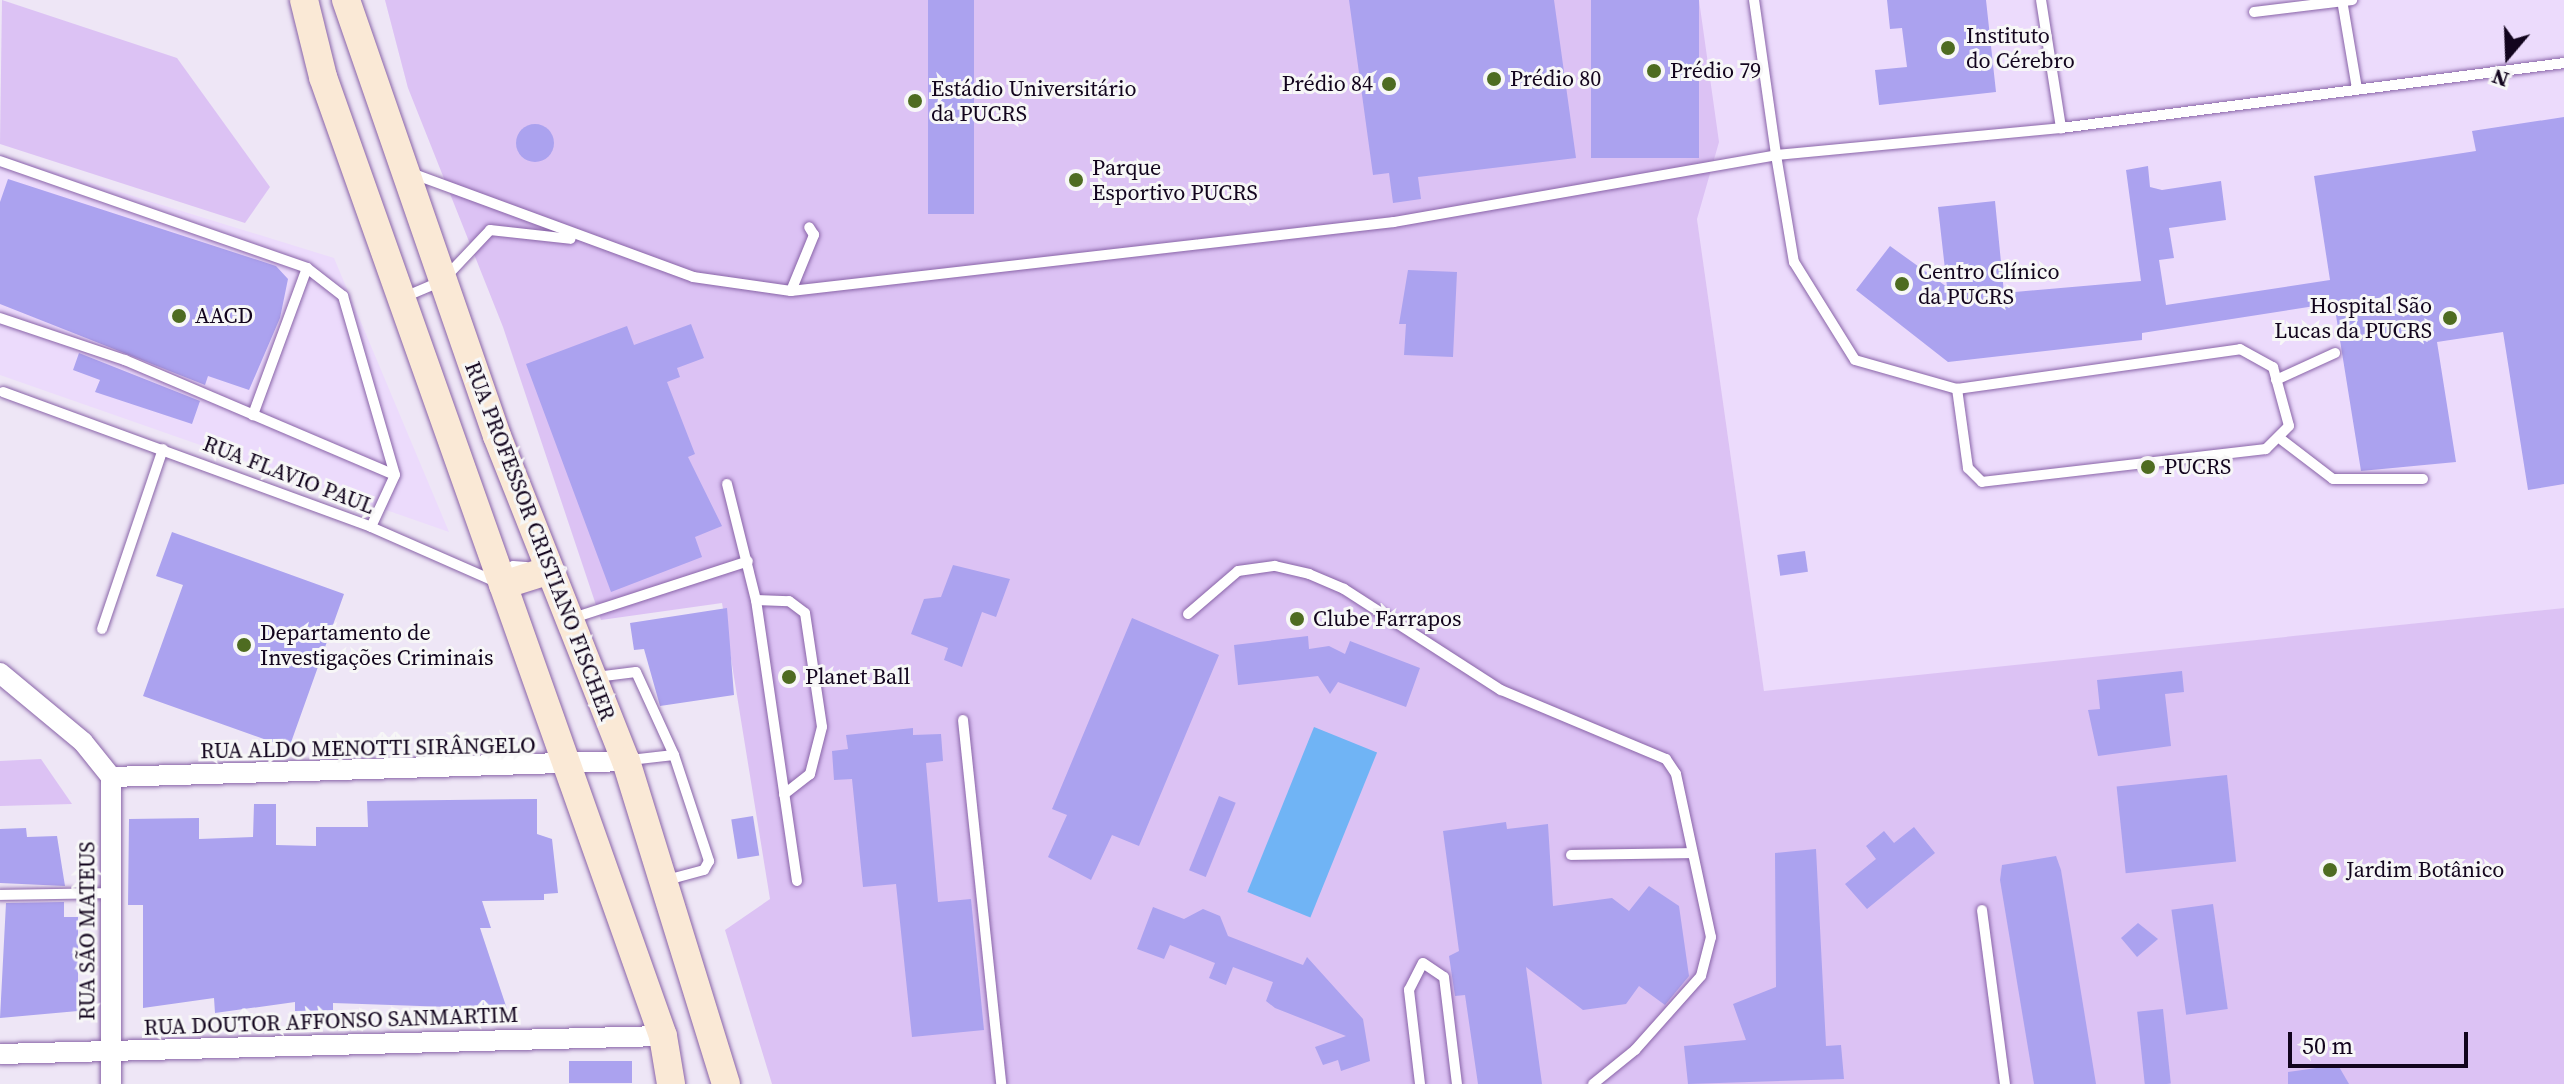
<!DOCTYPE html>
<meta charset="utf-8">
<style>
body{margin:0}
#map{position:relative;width:2564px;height:1084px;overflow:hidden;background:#eee6f6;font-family:"Source Serif 4",serif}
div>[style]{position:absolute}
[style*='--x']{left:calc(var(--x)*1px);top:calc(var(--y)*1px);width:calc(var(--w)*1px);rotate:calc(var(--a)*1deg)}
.built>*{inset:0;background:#ecdbfc}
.green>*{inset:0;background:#dcc2f4}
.water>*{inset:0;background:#70b4f5;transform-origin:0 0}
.building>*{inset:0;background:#aba2ef;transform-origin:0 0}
.round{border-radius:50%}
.roads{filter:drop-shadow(0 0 2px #8964a8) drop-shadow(0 0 2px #8964a8)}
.lane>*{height:10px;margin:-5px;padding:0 5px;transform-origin:5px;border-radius:5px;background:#fff}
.street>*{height:20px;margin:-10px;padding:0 10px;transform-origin:10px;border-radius:10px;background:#fff}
.secondary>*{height:28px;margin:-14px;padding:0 14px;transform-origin:14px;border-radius:14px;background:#fae9d6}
.dots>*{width:22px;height:22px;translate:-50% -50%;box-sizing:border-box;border:4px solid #f7f7f7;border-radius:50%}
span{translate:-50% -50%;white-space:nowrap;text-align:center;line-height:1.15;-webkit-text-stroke:6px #f7f7f7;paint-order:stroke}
.poi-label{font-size:22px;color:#12041d}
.left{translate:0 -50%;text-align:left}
.right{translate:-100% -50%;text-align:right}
.street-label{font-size:22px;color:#12041d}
.north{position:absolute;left:2468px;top:16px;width:80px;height:80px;-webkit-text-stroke:6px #f7f7f7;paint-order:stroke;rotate:199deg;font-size:22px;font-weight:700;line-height:32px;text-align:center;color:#12041d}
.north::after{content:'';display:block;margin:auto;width:28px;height:36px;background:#12041d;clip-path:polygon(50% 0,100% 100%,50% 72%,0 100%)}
.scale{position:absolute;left:2288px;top:1032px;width:180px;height:36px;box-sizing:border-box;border:4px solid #12041d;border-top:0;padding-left:10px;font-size:24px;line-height:28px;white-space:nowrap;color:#12041d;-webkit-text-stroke:6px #f7f7f7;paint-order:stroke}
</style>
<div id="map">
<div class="built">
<div style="clip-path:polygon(385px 0,2564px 0,2564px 608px,1764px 692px,1697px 219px,408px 88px)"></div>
<div style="clip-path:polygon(0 155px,334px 258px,449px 532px,0 375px)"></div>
</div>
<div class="green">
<div style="clip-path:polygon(2px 0,177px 58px,270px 187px,245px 223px,0 144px)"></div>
<div style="clip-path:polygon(385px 0,1699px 0,1719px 142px,1697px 219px,1764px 691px,2564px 608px,2564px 1084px,772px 1084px,725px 930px,770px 899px,722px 603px,601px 620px,503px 327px,408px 88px)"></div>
<div style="clip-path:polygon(41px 759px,72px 804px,0 806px,0 761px)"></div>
</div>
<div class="water">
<div style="left:1314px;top:727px;width:68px;height:178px;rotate:22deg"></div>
</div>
<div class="building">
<div style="left:928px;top:0;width:46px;height:214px"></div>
<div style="clip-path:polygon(1349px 0,1554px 0,1576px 158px,1418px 177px,1421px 199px,1393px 203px,1389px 173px,1373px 175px)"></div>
<div style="left:1591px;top:0;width:108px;height:158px"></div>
<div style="clip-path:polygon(1887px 0,1986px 0,1996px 92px,1879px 105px,1875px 70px,1907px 67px,1902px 28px,1890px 29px)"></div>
<div style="clip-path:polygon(2564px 117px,2564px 484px,2528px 490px,2503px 332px,2437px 342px,2456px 462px,2361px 471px,2334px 303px,2142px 333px,2142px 340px,1948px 362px,1856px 290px,1890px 246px,1947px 287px,1938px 207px,1995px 201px,2004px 293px,2141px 281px,2126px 170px,2148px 166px,2150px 187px,2162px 190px,2221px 181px,2226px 220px,2169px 228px,2174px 258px,2159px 260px,2166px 305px,2330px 280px,2314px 176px,2476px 151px,2472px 131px)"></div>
<div class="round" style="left:516px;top:124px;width:38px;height:38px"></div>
<div style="clip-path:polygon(8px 179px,276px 266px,288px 279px,280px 318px,249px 390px,208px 376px,205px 385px,0 304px,0 202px)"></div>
<div style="clip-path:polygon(1408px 270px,1457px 272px,1453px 357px,1404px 355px,1406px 324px,1399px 324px)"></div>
<div style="clip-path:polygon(691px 324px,704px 358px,677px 368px,680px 377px,667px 382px,695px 454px,688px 457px,722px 526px,695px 537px,702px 557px,611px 592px,526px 364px,627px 326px,634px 345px)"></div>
<div style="clip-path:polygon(79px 353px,200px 401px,192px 424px,95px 392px,100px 380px,73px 370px)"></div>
<div style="clip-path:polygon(172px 532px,344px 594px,289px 748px,143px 696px,183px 585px,156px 576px)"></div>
<div style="left:1805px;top:551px;width:21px;height:28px;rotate:82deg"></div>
<div style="clip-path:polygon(953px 565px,1010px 579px,996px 617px,982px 612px,962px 667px,944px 660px,948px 648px,911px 634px,924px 599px,941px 597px)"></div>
<div style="clip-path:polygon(727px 608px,734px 695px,660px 706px,644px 649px,634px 650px,630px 623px)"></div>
<div style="clip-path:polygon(1132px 618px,1219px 655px,1139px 846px,1112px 835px,1091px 880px,1048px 857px,1067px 815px,1052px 809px)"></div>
<div style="clip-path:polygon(1308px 636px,1309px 649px,1329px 646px,1345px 654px,1350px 641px,1420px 668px,1406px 707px,1338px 682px,1330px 694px,1318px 676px,1238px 685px,1234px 645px)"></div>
<div style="clip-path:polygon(2182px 671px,2184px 692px,2165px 694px,2171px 746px,2098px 756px,2088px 710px,2100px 709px,2097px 680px)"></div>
<div style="clip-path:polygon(913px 728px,913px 735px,941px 734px,943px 761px,926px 763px,938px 902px,971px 899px,984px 1030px,912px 1037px,896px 884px,863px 887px,852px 779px,834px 780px,832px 751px,848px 749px,846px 735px)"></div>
<div style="left:2227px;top:775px;width:87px;height:111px;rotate:84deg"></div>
<div style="left:1219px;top:796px;width:18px;height:80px;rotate:22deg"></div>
<div style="clip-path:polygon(537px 799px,537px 834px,552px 839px,558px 893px,544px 894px,544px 900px,482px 901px,491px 928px,480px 928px,507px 1009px,333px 1003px,333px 1010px,295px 1011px,295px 1002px,215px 1013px,214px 998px,143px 1008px,143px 905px,128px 905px,129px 819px,199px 818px,199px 839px,253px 837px,254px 804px,276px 804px,276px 845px,316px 846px,316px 827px,368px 827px,367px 801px)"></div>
<div style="left:753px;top:816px;width:40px;height:22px;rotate:81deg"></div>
<div style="clip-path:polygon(1506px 822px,1507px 829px,1548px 824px,1553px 906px,1612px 898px,1629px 911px,1649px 886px,1679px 906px,1689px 976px,1665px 1005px,1639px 986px,1626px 1004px,1583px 1010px,1526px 967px,1542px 1084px,1478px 1084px,1465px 995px,1455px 996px,1449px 956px,1459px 951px,1443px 831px)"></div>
<div style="clip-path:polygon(1914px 827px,1935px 853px,1867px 909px,1845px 884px,1876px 859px,1866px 846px,1884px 831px,1894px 843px)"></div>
<div style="clip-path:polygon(26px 828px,27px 837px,57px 836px,65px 886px,0 883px,0 829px)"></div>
<div style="clip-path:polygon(1816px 849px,1826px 1046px,1841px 1045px,1844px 1079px,1688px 1084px,1684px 1046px,1746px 1040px,1733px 1004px,1776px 987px,1775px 853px)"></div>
<div style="clip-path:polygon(2056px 856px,2061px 870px,2096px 1084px,2034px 1084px,2000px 880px,2002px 865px)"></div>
<div style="clip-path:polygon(64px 902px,64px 917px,78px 917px,78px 1011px,0 1018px,6px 903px)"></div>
<div style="left:2213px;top:904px;width:106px;height:42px;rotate:82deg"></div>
<div style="clip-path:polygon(1153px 907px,1184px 919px,1203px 909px,1220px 916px,1228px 936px,1303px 965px,1307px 957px,1363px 1019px,1370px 1061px,1341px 1071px,1338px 1060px,1323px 1065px,1315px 1047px,1346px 1036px,1275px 1008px,1266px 1001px,1273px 982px,1233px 967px,1226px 985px,1209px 978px,1215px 963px,1170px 945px,1164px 959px,1137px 949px)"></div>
<div style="clip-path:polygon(2138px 923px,2158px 939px,2137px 957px,2121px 938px)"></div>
<div style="left:2163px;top:1009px;width:75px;height:26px;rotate:84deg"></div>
<div style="left:632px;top:1061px;width:22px;height:63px;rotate:90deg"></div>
<div style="clip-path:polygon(2338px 1065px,2349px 1084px,2288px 1084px,2288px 1072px)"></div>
</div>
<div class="roads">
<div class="lane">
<div style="--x:1754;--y:0;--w:157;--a:81.9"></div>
<div style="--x:1776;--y:155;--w:286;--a:-5.4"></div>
<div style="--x:2061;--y:128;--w:507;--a:-7.36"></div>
<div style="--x:2041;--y:0;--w:130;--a:81.1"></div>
<div style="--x:2342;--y:0;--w:90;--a:80.4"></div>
<div style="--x:2254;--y:12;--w:99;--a:-7"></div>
<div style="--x:0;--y:161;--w:325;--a:19.2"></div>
<div style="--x:307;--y:268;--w:157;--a:110.2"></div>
<div style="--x:411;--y:173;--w:301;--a:20.2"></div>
<div style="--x:693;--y:277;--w:99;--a:8.1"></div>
<div style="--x:791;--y:291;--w:607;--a:-6.53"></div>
<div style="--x:1394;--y:222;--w:388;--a:-9.9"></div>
<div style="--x:1776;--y:155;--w:109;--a:80.5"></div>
<div style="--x:1794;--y:262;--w:115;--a:58.1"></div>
<div style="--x:1855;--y:360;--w:106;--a:15.9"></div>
<div style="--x:1957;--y:389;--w:286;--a:-8"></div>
<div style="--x:2240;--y:349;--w:38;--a:29"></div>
<div style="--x:2273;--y:367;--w:61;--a:74.8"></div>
<div style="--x:2289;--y:426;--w:33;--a:135"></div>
<div style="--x:2266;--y:449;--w:286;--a:173.4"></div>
<div style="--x:1982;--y:482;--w:20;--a:-135"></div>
<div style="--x:1968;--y:468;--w:80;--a:-97.9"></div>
<div style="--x:307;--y:268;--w:46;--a:37.9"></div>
<div style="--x:343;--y:296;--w:186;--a:73.8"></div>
<div style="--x:791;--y:291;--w:61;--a:-67.7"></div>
<div style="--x:814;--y:235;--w:9;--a:-122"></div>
<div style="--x:402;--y:298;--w:43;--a:-23"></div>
<div style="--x:442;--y:281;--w:70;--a:-46.7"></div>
<div style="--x:490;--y:230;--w:81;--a:6.3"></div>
<div style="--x:0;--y:318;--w:132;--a:18.6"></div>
<div style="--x:125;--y:360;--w:293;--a:23.1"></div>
<div style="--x:395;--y:475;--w:57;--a:114.8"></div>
<div style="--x:2276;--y:380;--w:65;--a:-24.6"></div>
<div style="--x:3;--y:392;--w:392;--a:20.1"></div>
<div style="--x:371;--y:527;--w:144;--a:23.7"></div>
<div style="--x:503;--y:585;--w:21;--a:-62"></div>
<div style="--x:513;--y:566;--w:13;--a:4"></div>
<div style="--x:2282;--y:440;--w:64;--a:37.4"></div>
<div style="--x:2333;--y:479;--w:90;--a:0"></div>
<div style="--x:727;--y:484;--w:120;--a:76"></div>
<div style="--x:756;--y:600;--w:284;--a:81.7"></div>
<div style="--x:756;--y:600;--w:33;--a:2"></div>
<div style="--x:789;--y:601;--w:20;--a:37"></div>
<div style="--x:805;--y:613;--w:115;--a:81.5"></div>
<div style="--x:822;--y:727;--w:49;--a:104.3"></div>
<div style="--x:810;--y:774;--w:33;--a:142"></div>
<div style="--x:1188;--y:614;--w:66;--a:-40.7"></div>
<div style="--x:1238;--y:571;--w:37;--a:-8"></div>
<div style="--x:1275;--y:566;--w:35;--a:13"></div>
<div style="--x:1309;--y:574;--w:38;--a:23"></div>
<div style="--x:1344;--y:589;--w:187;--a:32.8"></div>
<div style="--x:1501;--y:690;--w:179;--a:22.7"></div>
<div style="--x:1666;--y:759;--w:18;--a:56"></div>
<div style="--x:1676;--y:774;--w:167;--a:77.9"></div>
<div style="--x:1711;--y:937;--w:40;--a:104.4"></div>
<div style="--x:1701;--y:976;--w:99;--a:131.7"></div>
<div style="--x:1635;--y:1050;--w:54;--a:141"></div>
<div style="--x:570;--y:619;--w:187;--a:-18"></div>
<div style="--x:102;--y:629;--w:190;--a:-71.3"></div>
<div style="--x:596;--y:677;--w:40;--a:-7.1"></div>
<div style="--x:636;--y:672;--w:91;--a:65.4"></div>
<div style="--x:963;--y:720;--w:366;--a:84"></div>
<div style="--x:630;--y:760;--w:44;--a:-6.5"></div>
<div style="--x:674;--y:755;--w:112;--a:71.7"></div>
<div style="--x:709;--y:861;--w:10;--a:119"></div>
<div style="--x:704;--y:870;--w:38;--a:165"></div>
<div style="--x:1571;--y:855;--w:121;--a:-0.9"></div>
<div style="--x:0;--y:895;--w:111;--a:-1"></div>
<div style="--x:1982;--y:910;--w:176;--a:82.5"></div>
<div style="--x:1420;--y:1084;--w:95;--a:-96.7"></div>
<div style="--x:1409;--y:990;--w:30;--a:-63"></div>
<div style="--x:1423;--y:963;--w:25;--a:34"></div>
<div style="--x:1444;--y:977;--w:108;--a:83.1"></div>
</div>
<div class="street">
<div style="--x:0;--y:673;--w:108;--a:39.7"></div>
<div style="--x:83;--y:742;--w:45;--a:51.3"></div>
<div style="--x:111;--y:777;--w:515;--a:-1.78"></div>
<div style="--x:0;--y:1054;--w:663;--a:-1.56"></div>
<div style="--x:111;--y:1084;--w:307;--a:-90"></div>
</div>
<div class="secondary">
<div style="--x:304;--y:0;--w:79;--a:76.1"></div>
<div style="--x:323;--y:77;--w:1017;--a:70.48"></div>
<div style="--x:663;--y:1036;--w:49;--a:80.5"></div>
<div style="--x:346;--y:0;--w:461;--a:70.9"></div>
<div style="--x:497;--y:436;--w:350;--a:68.4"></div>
<div style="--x:626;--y:761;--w:338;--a:72.8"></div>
<div style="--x:503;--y:585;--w:49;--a:-17.7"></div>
</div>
</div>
<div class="dots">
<div style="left:1948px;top:48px;background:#4e6c21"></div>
<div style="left:1654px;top:71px;background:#4e6c21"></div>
<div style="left:1494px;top:79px;background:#4e6c21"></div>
<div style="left:1389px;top:84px;background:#4e6c21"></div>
<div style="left:915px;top:101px;background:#4e6c21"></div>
<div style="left:1076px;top:180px;background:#4e6c21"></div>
<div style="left:1902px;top:284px;background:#4e6c21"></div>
<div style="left:179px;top:316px;background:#4e6c21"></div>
<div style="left:2450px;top:318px;background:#4e6c21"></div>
<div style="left:2148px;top:467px;background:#4e6c21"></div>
<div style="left:1297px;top:619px;background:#4e6c21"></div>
<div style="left:244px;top:645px;background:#4e6c21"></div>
<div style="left:789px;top:677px;background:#4e6c21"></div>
<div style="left:2330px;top:870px;background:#4e6c21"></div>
</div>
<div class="poi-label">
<span class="left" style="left:1966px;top:48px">Instituto<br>do Cérebro</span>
<span class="left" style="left:1670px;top:71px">Prédio 79</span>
<span class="left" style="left:1510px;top:79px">Prédio 80</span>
<span class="right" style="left:1373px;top:84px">Prédio 84</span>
<span class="left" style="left:931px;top:101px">Estádio Universitário<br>da PUCRS</span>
<span class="left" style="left:1092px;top:180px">Parque<br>Esportivo PUCRS</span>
<span class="left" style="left:1918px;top:284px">Centro Clínico<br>da PUCRS</span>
<span class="right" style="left:2432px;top:318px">Hospital São<br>Lucas da PUCRS</span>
<span class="left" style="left:195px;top:316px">AACD</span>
<span class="left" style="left:2164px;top:467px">PUCRS</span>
<span class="left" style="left:1313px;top:619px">Clube Farrapos</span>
<span class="left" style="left:260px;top:645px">Departamento de<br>Investigações Criminais</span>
<span class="left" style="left:805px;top:677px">Planet Ball</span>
<span class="left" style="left:2346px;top:870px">Jardim Botânico</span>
</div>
<div class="street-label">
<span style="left:289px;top:475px;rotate:21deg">RUA FLAVIO PAUL</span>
<span style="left:540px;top:541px;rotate:69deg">RUA PROFESSOR CRISTIANO FISCHER</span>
<span style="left:368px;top:748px;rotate:-1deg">RUA ALDO MENOTTI SIRÂNGELO</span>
<span style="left:87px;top:931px;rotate:-90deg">RUA SÃO MATEUS</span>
<span style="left:331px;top:1021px;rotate:-2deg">RUA DOUTOR AFFONSO SANMARTIM</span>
</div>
<div class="north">N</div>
<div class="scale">50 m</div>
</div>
